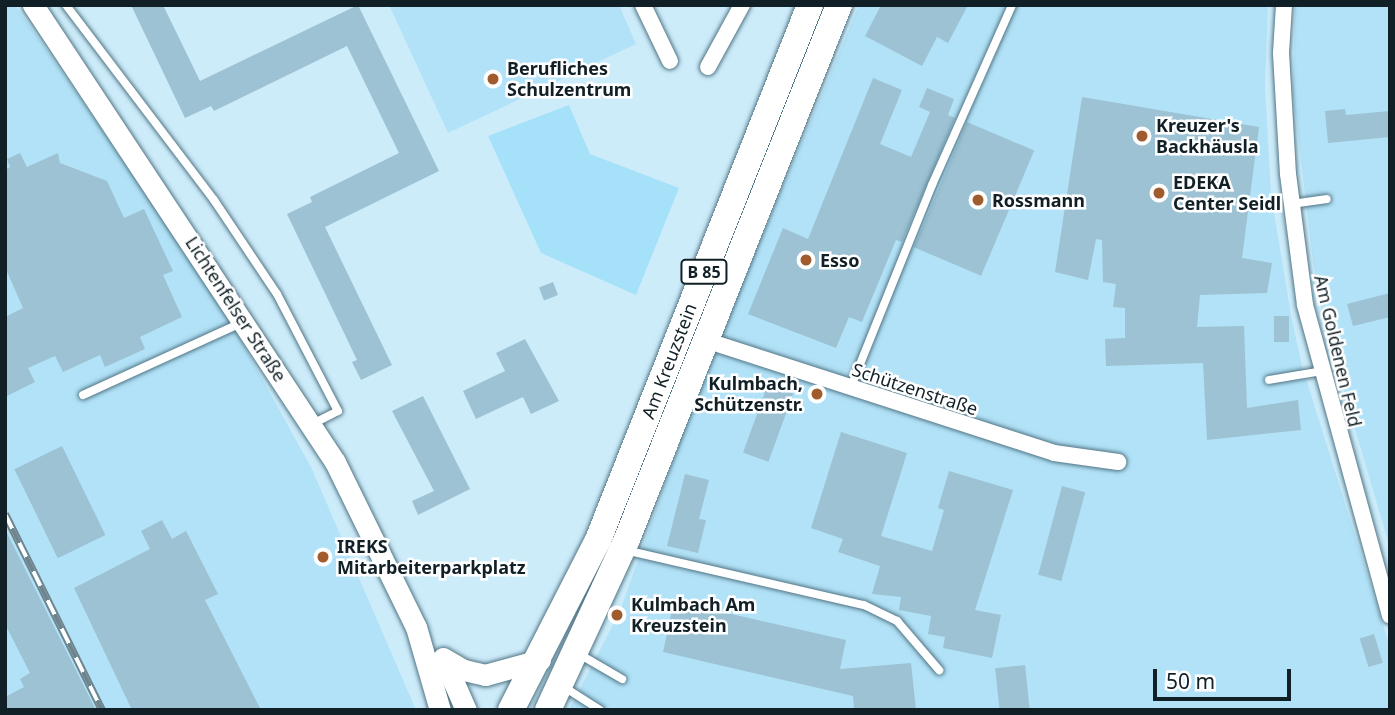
<!DOCTYPE html>
<meta charset="utf-8">
<style>
body{margin:0}
#map{position:relative;width:1395px;height:715px;overflow:hidden;background:#cdecfa;font-family:"Noto Sans",sans-serif}
div>[style]{position:absolute}
[style*='--x']{left:calc(var(--x)*1px);top:calc(var(--y)*1px);width:calc(var(--w)*1px);rotate:calc(var(--a)*1deg)}
.built>*{inset:0;background:#b2e2f7}
.green>*{inset:0;background:#a6e1fa}
.building>*{inset:0;background:#9cc2d3;transform-origin:0 0}
.roads{filter:drop-shadow(0 0 2px #517585) drop-shadow(0 0 2px #517585)}
.service>*{height:8px;margin:-4px;padding:0 4px;transform-origin:4px;border-radius:4px;background:#fff}
.minor>*{height:16px;margin:-8px;padding:0 8px;transform-origin:8px;border-radius:8px;background:#fff}
.tertiary>*{height:21px;margin:-10.5px;padding:0 10.5px;transform-origin:10.5px;border-radius:10.5px;background:#fff}
.primary>*{height:26px;margin:-13px;padding:0 13px;transform-origin:13px;border-radius:13px;background:#fff}
.rail>*{height:8px;margin-top:-4px;transform-origin:0;background:repeating-linear-gradient(90deg,#fff 0 16px,#6e858e 0 32px);box-sizing:border-box;border-block:2px solid #6e858e}
.dots>*{width:19px;height:19px;translate:-50% -50%;box-sizing:border-box;border:4px solid #fff;border-radius:50%}
span{translate:-50% -50%;white-space:nowrap;text-align:center;line-height:1.15;-webkit-text-stroke:5px #fff;paint-order:stroke}
.shield-label span{padding:2px 5px;background:#fff;border:2px solid;border-radius:5px;-webkit-text-stroke-width:0}
.shield-label{font-size:16px;color:#112026;font-weight:700}
.poi-label{font-size:18px;color:#112026;font-weight:700}
.left{translate:0 -50%;text-align:left}
.right{translate:-100% -50%;text-align:right}
.street-label{font-size:18px;color:#112026}
.frame{position:absolute;inset:0;border:7px solid #112026;pointer-events:none}
.scale{position:absolute;left:1153px;top:669px;width:138px;height:32px;box-sizing:border-box;border:4px solid #112026;border-top:0;padding-left:9px;font-size:21px;line-height:24px;white-space:nowrap;color:#112026;-webkit-text-stroke:5px #fff;paint-order:stroke}
</style>
<div id="map">
<div class="built">
<div style="clip-path:polygon(5px 5px,15px 5px,35px 33px,214px 292px,311px 467px,416px 710px,5px 710px)"></div>
<div style="clip-path:polygon(389px 5px,619px 5px,636px 44px,448px 133px)"></div>
<div style="clip-path:polygon(859px 5px,1268px 5px,1265px 85px,1271px 194px,1291px 315px,1302px 366px,1390px 647px,1390px 710px,569px 710px,620px 611px,702px 380px)"></div>
<div style="clip-path:polygon(1295px 5px,1390px 5px,1390px 548px,1325px 327px,1313px 262px,1293px 93px)"></div>
</div>
<div class="green">
<div style="clip-path:polygon(569px 105px,590px 154px,679px 188px,636px 295px,541px 253px,488px 136px)"></div>
</div>
<div class="building">
<div style="clip-path:polygon(131px 5px,163px 5px,200px 81px,358px 5px,439px 171px,325px 227px,392px 365px,361px 380px,352px 362px,357px 360px,287px 214px,312px 202px,310px 197px,399px 153px,347px 46px,214px 111px,211px 106px,185px 118px)"></div>
<div style="clip-path:polygon(881px 5px,968px 5px,948px 43px,937px 37px,922px 66px,865px 36px)"></div>
<div style="clip-path:polygon(873px 78px,902px 90px,880px 144px,911px 157px,930px 112px,919px 107px,927px 88px,954px 99px,948px 115px,955px 118px,902px 242px,896px 240px,862px 322px,849px 317px,836px 348px,748px 314px,783px 228px,808px 239px)"></div>
<div style="clip-path:polygon(1082px 97px,1259px 127px,1242px 258px,1272px 263px,1267px 293px,1200px 295px,1197px 327px,1244px 326px,1247px 408px,1298px 400px,1301px 430px,1207px 440px,1203px 363px,1106px 366px,1105px 339px,1125px 338px,1125px 308px,1113px 307px,1116px 284px,1103px 282px,1102px 240px,1096px 239px,1088px 280px,1055px 272px)"></div>
<div style="clip-path:polygon(1345px 109px,1346px 115px,1390px 111px,1390px 137px,1328px 143px,1325px 111px)"></div>
<div style="left:967px;top:122px;width:73px;height:136px;rotate:23deg"></div>
<div style="clip-path:polygon(20px 153px,27px 167px,58px 153px,60px 163px,107px 181px,124px 218px,144px 209px,173px 271px,163px 275px,182px 317px,140px 337px,145px 349px,105px 367px,100px 355px,63px 372px,55px 356px,28px 368px,35px 382px,5px 397px,5px 317px,23px 308px,5px 267px,5px 170px,10px 167px,7px 159px)"></div>
<div style="left:553px;top:282px;width:14px;height:15px;rotate:69deg"></div>
<div style="clip-path:polygon(1390px 293px,1390px 317px,1353px 326px,1347px 304px)"></div>
<div style="left:1274px;top:316px;width:15px;height:26px"></div>
<div style="clip-path:polygon(525px 339px,559px 401px,531px 414px,523px 397px,476px 419px,463px 391px,505px 371px,496px 353px)"></div>
<div style="left:768px;top:384px;width:27px;height:73px;rotate:20deg"></div>
<div style="clip-path:polygon(423px 396px,470px 489px,418px 515px,412px 501px,434px 491px,392px 411px)"></div>
<div style="clip-path:polygon(841px 432px,907px 453px,881px 536px,932px 551px,944px 510px,938px 508px,949px 471px,1013px 490px,975px 610px,1001px 615px,992px 658px,943px 648px,945px 637px,928px 634px,931px 616px,899px 610px,901px 597px,872px 594px,880px 566px,838px 552px,843px 539px,811px 528px)"></div>
<div style="left:62px;top:446px;width:99px;height:53px;rotate:64deg"></div>
<div style="clip-path:polygon(685px 474px,709px 480px,699px 519px,706px 520px,698px 553px,667px 546px)"></div>
<div style="left:1062px;top:486px;width:24px;height:92px;rotate:15deg"></div>
<div style="clip-path:polygon(162px 520px,172px 539px,186px 531px,218px 594px,205px 600px,261px 710px,132px 710px,74px 588px,150px 549px,141px 531px)"></div>
<div style="clip-path:polygon(5px 529px,96px 710px,5px 710px,5px 697px,24px 687px,20px 679px,30px 673px,5px 624px)"></div>
<div style="clip-path:polygon(674px 601px,846px 640px,840px 669px,911px 663px,916px 710px,854px 710px,853px 696px,663px 652px)"></div>
<div style="left:1374px;top:634px;width:30px;height:15px;rotate:73deg"></div>
<div style="left:1025px;top:665px;width:45px;height:30px;rotate:84deg"></div>
</div>
<div class="roads">
<div class="service">
<div style="--x:66;--y:5;--w:245;--a:52.8"></div>
<div style="--x:214;--y:200;--w:113;--a:56.2"></div>
<div style="--x:277;--y:294;--w:132;--a:62.5"></div>
<div style="--x:338;--y:411;--w:29;--a:153"></div>
<div style="--x:1292;--y:204;--w:35;--a:-8"></div>
<div style="--x:1269;--y:380;--w:54;--a:-9.6"></div>
<div style="--x:850;--y:389;--w:220;--a:-68.1"></div>
<div style="--x:932;--y:185;--w:197;--a:-66"></div>
<div style="--x:83;--y:395;--w:176;--a:-24.5"></div>
<div style="--x:625;--y:550;--w:245;--a:13"></div>
<div style="--x:864;--y:605;--w:37;--a:26"></div>
<div style="--x:897;--y:621;--w:65;--a:49.4"></div>
<div style="--x:579;--y:654;--w:50;--a:30.2"></div>
<div style="--x:564;--y:687;--w:43;--a:32.6"></div>
</div>
<div class="minor">
<div style="--x:643;--y:5;--w:62;--a:64.3"></div>
<div style="--x:1284;--y:5;--w:48;--a:93.6"></div>
<div style="--x:1281;--y:53;--w:121;--a:86.7"></div>
<div style="--x:1288;--y:174;--w:132;--a:82.6"></div>
<div style="--x:1305;--y:305;--w:322;--a:74.7"></div>
<div style="--x:708;--y:67;--w:71;--a:-61.3"></div>
<div style="--x:705;--y:340;--w:367;--a:17.9"></div>
<div style="--x:1054;--y:453;--w:65;--a:8"></div>
</div>
<div class="tertiary">
<div style="--x:33;--y:5;--w:548;--a:56.54"></div>
<div style="--x:335;--y:462;--w:184;--a:63.9"></div>
<div style="--x:416;--y:627;--w:86;--a:73.9"></div>
<div style="--x:443;--y:658;--w:24;--a:30"></div>
<div style="--x:464;--y:670;--w:22;--a:13"></div>
<div style="--x:485;--y:675;--w:57;--a:-15.3"></div>
<div style="--x:444;--y:660;--w:55;--a:66.3"></div>
</div>
<div class="primary">
<div style="--x:511;--y:710;--w:191;--a:-62.9"></div>
<div style="--x:598;--y:540;--w:575;--a:-68.38"></div>
<div style="--x:548;--y:710;--w:188;--a:-65.2"></div>
<div style="--x:627;--y:539;--w:575;--a:-68.35"></div>
</div>
</div>
<div class="rail">
<div style="--x:5;--y:514;--w:219;--a:63.7"></div>
</div>
<div class="dots">
<div style="left:493px;top:79px;background:#a05c2c"></div>
<div style="left:1142px;top:136px;background:#a05c2c"></div>
<div style="left:1159px;top:193px;background:#a05c2c"></div>
<div style="left:978px;top:200px;background:#a05c2c"></div>
<div style="left:806px;top:260px;background:#a05c2c"></div>
<div style="left:817px;top:394px;background:#a05c2c"></div>
<div style="left:323px;top:557px;background:#a05c2c"></div>
<div style="left:617px;top:615px;background:#a05c2c"></div>
</div>
<div class="shield-label">
<span style="left:704px;top:272px">B 85</span>
</div>
<div class="poi-label">
<span class="left" style="left:507px;top:79px">Berufliches<br>Schulzentrum</span>
<span class="left" style="left:1156px;top:136px">Kreuzer's<br>Backhäusla</span>
<span class="left" style="left:1173px;top:193px">EDEKA<br>Center Seidl</span>
<span class="left" style="left:992px;top:200px">Rossmann</span>
<span class="left" style="left:820px;top:260px">Esso</span>
<span class="right" style="left:803px;top:394px">Kulmbach,<br>Schützenstr.</span>
<span class="left" style="left:337px;top:557px">IREKS<br>Mitarbeiterparkplatz</span>
<span class="left" style="left:631px;top:615px">Kulmbach Am<br>Kreuzstein</span>
</div>
<div class="street-label">
<span style="left:236px;top:309px;rotate:57deg">Lichtenfelser Straße</span>
<span style="left:1338px;top:351px;rotate:77deg">Am Goldenen Feld</span>
<span style="left:669px;top:361px;rotate:-69deg">Am Kreuzstein</span>
<span style="left:915px;top:389px;rotate:18deg">Schützenstraße</span>
</div>
<div class="frame"></div>
<div class="scale">50 m</div>
</div>
